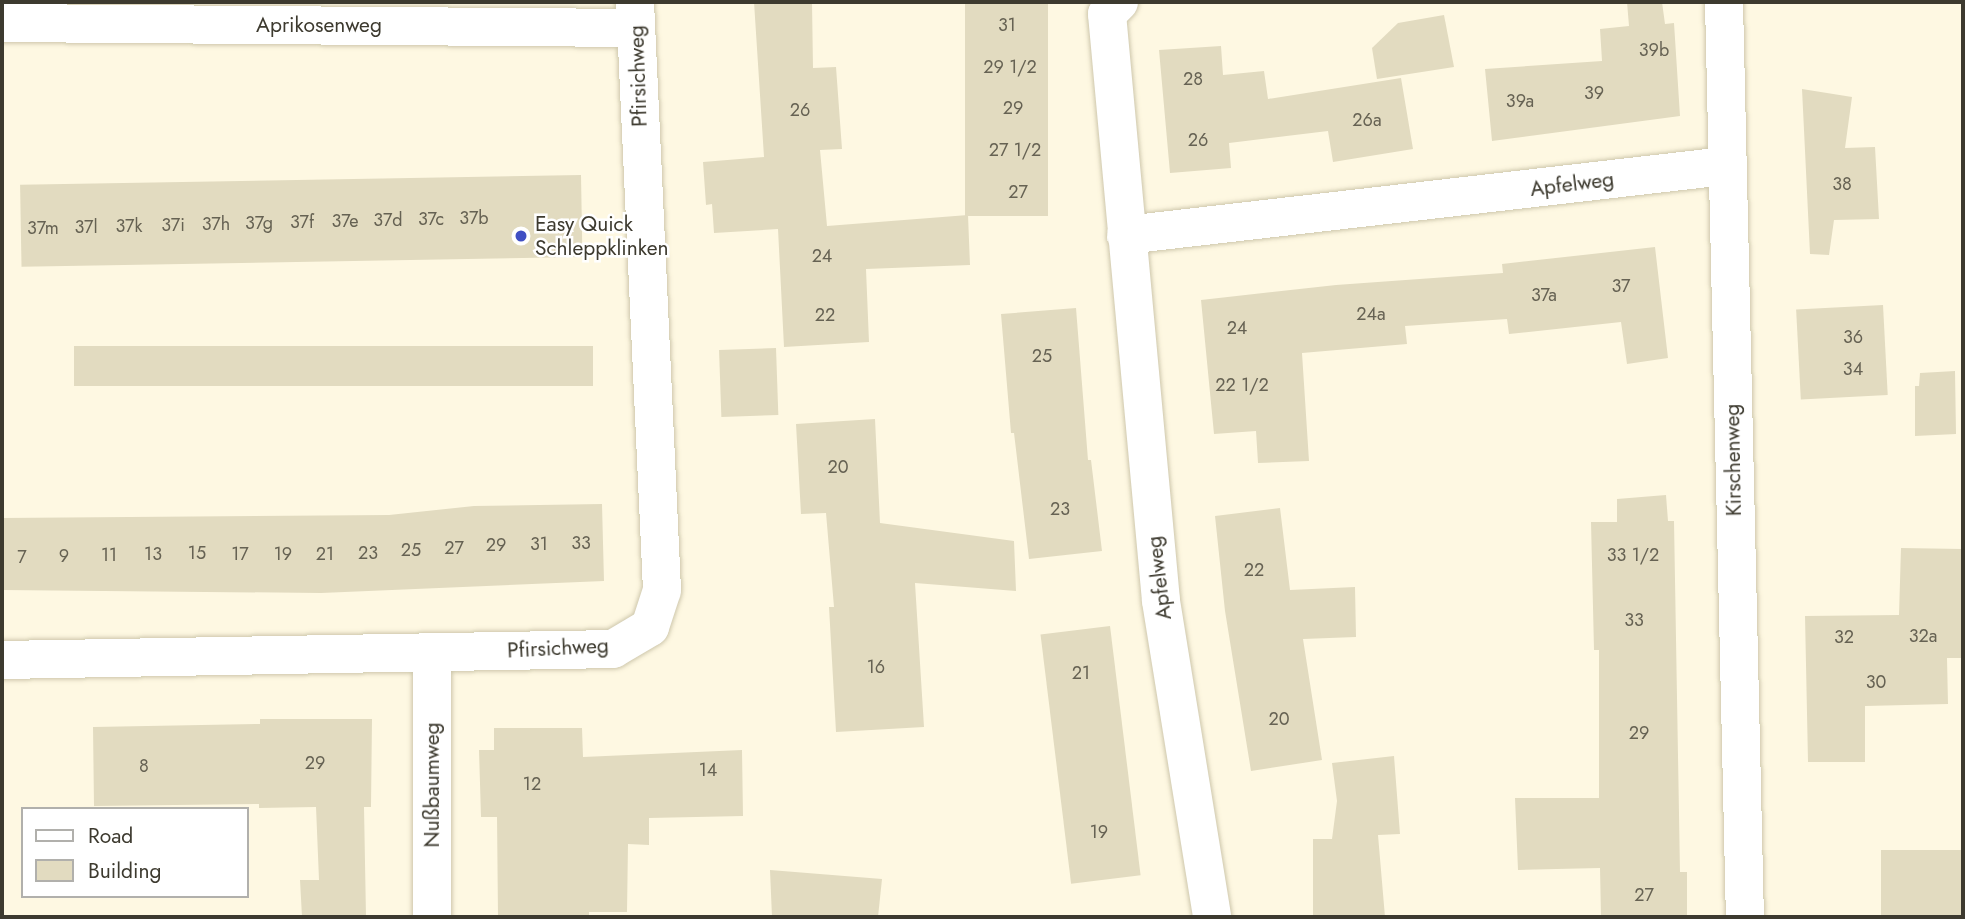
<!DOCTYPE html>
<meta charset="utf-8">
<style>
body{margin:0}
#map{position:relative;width:1965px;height:919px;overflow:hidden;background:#fef8e2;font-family:Jost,sans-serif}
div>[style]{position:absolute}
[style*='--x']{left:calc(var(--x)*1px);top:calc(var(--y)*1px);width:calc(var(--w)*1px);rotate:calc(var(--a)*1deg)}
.building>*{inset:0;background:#e2dbc0;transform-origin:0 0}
.roads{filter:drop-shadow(0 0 2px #cec7ac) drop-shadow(0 0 2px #cec7ac)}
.street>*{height:38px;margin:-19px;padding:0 19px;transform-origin:19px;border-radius:19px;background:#fff}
.dots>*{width:19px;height:19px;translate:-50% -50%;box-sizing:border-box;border:4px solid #fff;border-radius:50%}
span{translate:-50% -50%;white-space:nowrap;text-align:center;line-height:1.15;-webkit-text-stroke:5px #fff;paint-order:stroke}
.number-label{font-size:18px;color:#666253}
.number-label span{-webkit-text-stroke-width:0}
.street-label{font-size:21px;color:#3d3a2f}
.poi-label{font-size:21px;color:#3d3a2f}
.left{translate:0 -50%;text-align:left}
.frame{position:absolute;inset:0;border:4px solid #3d3a2f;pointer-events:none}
.legend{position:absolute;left:21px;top:807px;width:228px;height:91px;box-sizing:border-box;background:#fff;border:2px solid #b1b0ac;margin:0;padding:9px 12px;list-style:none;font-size:21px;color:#3d3a2f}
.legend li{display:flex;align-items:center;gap:14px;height:35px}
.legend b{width:35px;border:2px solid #b1b0ac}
</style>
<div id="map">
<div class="building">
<div style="clip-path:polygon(754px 2px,812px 2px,813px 68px,836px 67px,842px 149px,820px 150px,827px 226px,968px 215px,970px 265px,866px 269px,869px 342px,784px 347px,778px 229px,714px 233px,712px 204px,706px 205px,703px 162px,764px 157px)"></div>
<div style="left:965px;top:2px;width:83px;height:214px"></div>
<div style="clip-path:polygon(1627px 2px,1662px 2px,1665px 24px,1674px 23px,1680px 116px,1492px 141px,1485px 69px,1602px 61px,1600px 29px,1629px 26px)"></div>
<div style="clip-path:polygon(1444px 15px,1454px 67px,1377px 79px,1372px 48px,1398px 23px)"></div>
<div style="clip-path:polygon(1221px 46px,1223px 75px,1264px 71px,1268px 99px,1401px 78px,1413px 149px,1333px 162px,1328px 131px,1229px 143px,1231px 168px,1170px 173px,1159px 50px)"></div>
<div style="clip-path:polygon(1802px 89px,1852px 97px,1845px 148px,1875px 147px,1879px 219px,1834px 220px,1829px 255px,1810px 254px)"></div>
<div style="left:581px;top:175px;width:82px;height:561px;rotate:89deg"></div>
<div style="clip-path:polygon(1655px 247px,1668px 358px,1627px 364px,1621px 322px,1509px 334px,1507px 319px,1405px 326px,1407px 344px,1302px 353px,1309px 461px,1258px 463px,1256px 431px,1214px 434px,1201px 300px,1336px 285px,1503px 273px,1502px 264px)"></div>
<div style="left:1883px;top:305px;width:90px;height:87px;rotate:87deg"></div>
<div style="clip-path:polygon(1076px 308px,1088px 460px,1091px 460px,1102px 551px,1029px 559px,1014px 433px,1011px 433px,1001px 314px)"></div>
<div style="left:593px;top:346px;width:40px;height:519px;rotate:90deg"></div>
<div style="left:776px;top:348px;width:67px;height:57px;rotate:88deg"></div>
<div style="clip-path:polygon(1955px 371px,1956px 434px,1915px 436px,1915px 386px,1919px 386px,1920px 373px)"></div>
<div style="clip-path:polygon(875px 419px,880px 523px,1014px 541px,1016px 591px,915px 583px,924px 727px,836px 732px,829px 607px,834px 607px,826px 513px,801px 514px,796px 424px)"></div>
<div style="clip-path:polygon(1666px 495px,1668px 521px,1674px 521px,1680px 872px,1687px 872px,1687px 917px,1601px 917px,1600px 868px,1518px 870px,1515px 798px,1599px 798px,1599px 650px,1594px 650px,1591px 522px,1617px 522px,1617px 499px)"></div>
<div style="clip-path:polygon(602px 504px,604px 581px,321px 593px,2px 590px,2px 518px,389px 515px,474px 506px)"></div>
<div style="clip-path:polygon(1280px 508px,1290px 590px,1355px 587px,1356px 637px,1303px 639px,1322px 760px,1251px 771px,1225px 611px,1215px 516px)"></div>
<div style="clip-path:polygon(1901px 548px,1963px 549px,1963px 658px,1947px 658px,1948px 704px,1865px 706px,1865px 762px,1808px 762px,1805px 616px,1899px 615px)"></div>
<div style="left:1110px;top:626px;width:251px;height:70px;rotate:83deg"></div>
<div style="clip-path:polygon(260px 719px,372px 719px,371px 807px,364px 807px,366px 917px,302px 917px,300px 880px,319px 880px,316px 807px,259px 808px,259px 804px,94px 806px,93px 727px,260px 724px)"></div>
<div style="clip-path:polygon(494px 728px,582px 728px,583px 757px,742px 750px,743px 816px,649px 818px,649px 845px,628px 844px,627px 912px,589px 912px,589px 917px,498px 917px,497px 817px,481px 817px,479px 750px,494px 750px)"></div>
<div style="clip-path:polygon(1394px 756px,1400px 834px,1378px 835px,1385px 917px,1313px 917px,1313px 839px,1332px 839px,1337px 801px,1332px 763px)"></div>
<div style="left:1963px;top:850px;width:67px;height:82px;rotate:90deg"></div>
<div style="clip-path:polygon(770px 870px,882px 879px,878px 917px,772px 917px)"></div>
</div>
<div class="roads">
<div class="street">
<div style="--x:1119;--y:2;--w:17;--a:135"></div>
<div style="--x:1107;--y:14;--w:589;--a:84.74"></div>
<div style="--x:1161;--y:601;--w:320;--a:80.8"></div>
<div style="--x:1724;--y:2;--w:915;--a:88.69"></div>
<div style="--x:2;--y:23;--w:634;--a:0.45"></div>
<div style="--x:1126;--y:235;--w:603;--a:-6.57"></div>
<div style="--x:2;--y:660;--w:611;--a:-1.03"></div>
<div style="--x:613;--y:649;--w:43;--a:-30.7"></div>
<div style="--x:650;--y:627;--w:39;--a:-72"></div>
<div style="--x:662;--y:590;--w:589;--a:-92.63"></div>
<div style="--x:432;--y:917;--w:265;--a:-90"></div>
</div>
</div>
<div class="dots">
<div style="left:521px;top:236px;background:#404fc3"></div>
</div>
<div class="number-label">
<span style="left:1007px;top:25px">31</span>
<span style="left:1654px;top:50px">39b</span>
<span style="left:1010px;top:67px">29 1/2</span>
<span style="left:1193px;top:79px">28</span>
<span style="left:1594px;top:93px">39</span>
<span style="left:1520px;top:101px">39a</span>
<span style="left:1013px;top:108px">29</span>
<span style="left:800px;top:110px">26</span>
<span style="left:1367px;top:120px">26a</span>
<span style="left:1198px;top:140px">26</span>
<span style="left:1015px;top:150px">27 1/2</span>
<span style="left:1842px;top:184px">38</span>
<span style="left:1018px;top:192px">27</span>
<span style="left:474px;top:218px">37b</span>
<span style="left:431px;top:219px">37c</span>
<span style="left:388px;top:220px">37d</span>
<span style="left:345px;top:221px">37e</span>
<span style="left:302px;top:222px">37f</span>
<span style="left:259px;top:223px">37g</span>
<span style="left:216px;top:224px">37h</span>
<span style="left:173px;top:225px">37i</span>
<span style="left:129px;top:226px">37k</span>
<span style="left:86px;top:227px">37l</span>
<span style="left:43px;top:228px">37m</span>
<span style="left:822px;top:256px">24</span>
<span style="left:1621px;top:286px">37</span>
<span style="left:1544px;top:295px">37a</span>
<span style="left:1371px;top:314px">24a</span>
<span style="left:825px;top:315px">22</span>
<span style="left:1237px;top:328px">24</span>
<span style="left:1853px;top:337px">36</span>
<span style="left:1042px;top:356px">25</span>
<span style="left:1853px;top:369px">34</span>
<span style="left:1242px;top:385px">22 1/2</span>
<span style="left:838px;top:467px">20</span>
<span style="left:1060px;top:509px">23</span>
<span style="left:581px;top:543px">33</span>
<span style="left:539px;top:544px">31</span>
<span style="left:496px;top:545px">29</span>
<span style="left:454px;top:548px">27</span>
<span style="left:411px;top:550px">25</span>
<span style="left:197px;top:553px">15</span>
<span style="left:368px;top:553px">23</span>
<span style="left:153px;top:554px">13</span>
<span style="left:240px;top:554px">17</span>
<span style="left:283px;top:554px">19</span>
<span style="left:325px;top:554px">21</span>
<span style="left:109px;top:555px">11</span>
<span style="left:1633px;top:555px">33 1/2</span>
<span style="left:64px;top:556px">9</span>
<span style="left:22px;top:557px">7</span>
<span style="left:1254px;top:570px">22</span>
<span style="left:1634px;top:620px">33</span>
<span style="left:1923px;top:636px">32a</span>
<span style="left:1844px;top:637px">32</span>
<span style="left:876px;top:667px">16</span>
<span style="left:1081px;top:673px">21</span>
<span style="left:1876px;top:682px">30</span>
<span style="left:1279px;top:719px">20</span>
<span style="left:1639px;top:733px">29</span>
<span style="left:315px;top:763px">29</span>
<span style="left:144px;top:766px">8</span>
<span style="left:708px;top:770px">14</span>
<span style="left:532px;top:784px">12</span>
<span style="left:1099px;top:832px">19</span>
<span style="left:1644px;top:895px">27</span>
</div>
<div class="street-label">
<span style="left:319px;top:25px">Aprikosenweg</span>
<span style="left:638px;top:76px;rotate:-92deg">Pfirsichweg</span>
<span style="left:1572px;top:184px;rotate:-7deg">Apfelweg</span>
<span style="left:1733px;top:460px;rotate:-91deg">Kirschenweg</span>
<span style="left:1159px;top:578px;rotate:-97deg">Apfelweg</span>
<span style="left:558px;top:648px;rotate:-3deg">Pfirsichweg</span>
<span style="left:432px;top:785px;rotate:-90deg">Nußbaumweg</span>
</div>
<div class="poi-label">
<span class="left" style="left:535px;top:236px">Easy Quick<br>Schleppklinken</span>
</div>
<div class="frame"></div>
<ul class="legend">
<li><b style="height:9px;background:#fff"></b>Road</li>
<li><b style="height:19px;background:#e2dbc0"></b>Building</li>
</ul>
</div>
